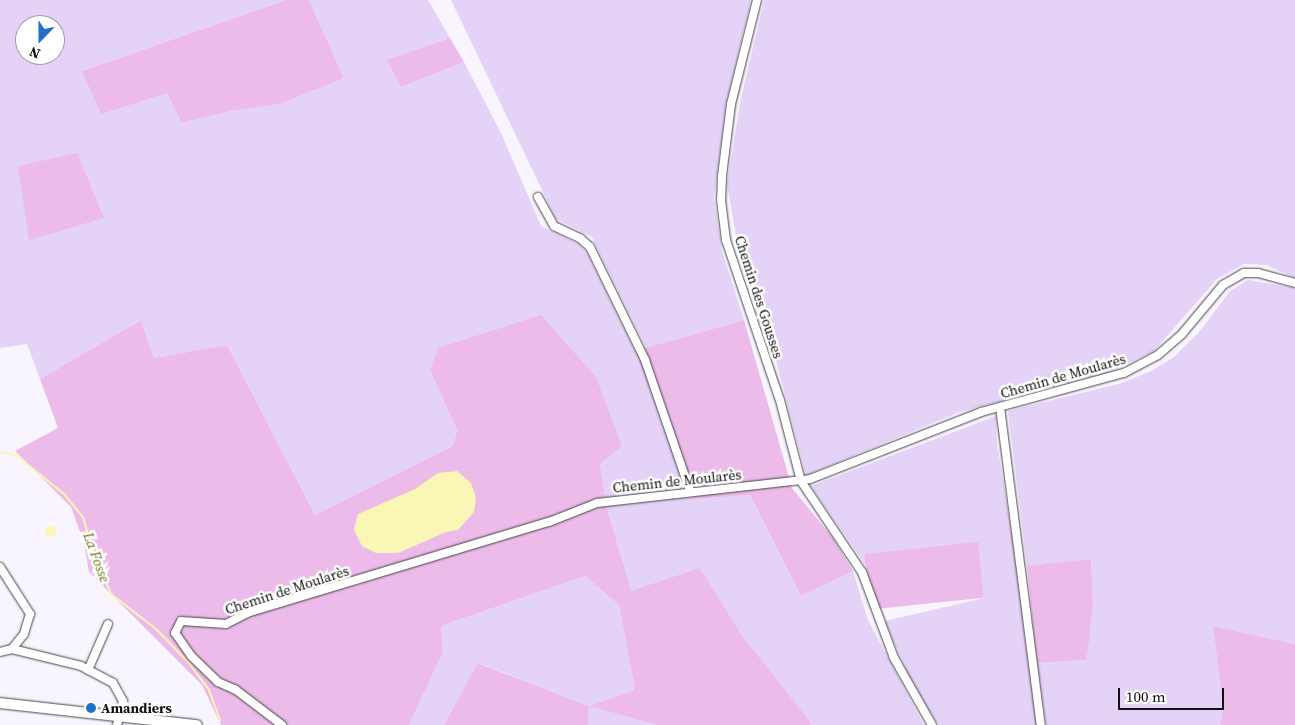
<!DOCTYPE html>
<meta charset="utf-8">
<style>
body{margin:0}
#map{position:relative;width:1295px;height:725px;overflow:hidden;background:#f9f5ff;font-family:"Source Serif 4",serif}
div>[style]{position:absolute}
[style*='--x']{left:calc(var(--x)*1px);top:calc(var(--y)*1px);width:calc(var(--w)*1px);rotate:calc(var(--a)*1deg)}
.farmland>*{inset:0;background:#e4d2f7}
.green>*{inset:0;background:#edbbea;transform-origin:0 0}
.water>*{inset:0;background:#f9f6b6}
.round{border-radius:50%}
.stream>*{height:2px;margin:-1px;padding:0 1px;transform-origin:1px;border-radius:1px;background:#f9f6b6}
.roads{filter:drop-shadow(0 0 1px #444) drop-shadow(0 0 1px #444)}
.minor>*{height:8px;margin:-4px;padding:0 4px;transform-origin:4px;border-radius:4px;background:#fff}
.tertiary>*{height:10px;margin:-5px;padding:0 5px;transform-origin:5px;border-radius:5px;background:#fff}
.dots>*{width:14px;height:14px;translate:-50% -50%;box-sizing:border-box;border:2px solid #fff;border-radius:50%}
span{translate:-50% -50%;white-space:nowrap;text-align:center;line-height:1.15;-webkit-text-stroke:5px #fff;paint-order:stroke}
.street-label{font-size:14px;color:#111}
.poi-label{font-size:14px;color:#111;font-weight:700}
.left{translate:0 -50%;text-align:left}
.water-label{font-size:15px;color:#747511;font-style:italic}
.north{position:absolute;left:15px;top:15px;width:50px;height:50px;box-sizing:border-box;background:#fff;border:1px solid #a0a0a0;border-radius:50%;rotate:202deg;font-size:14px;font-weight:700;line-height:20px;text-align:center;color:#111}
.north::after{content:'';display:block;margin:auto;width:18px;height:22px;background:#2070ca;clip-path:polygon(50% 0,100% 100%,50% 72%,0 100%)}
.scale{position:absolute;left:1118px;top:688px;width:106px;height:22px;box-sizing:border-box;border:2px solid #111;border-top:0;padding-left:6px;font-size:15px;line-height:18px;white-space:nowrap;color:#111;-webkit-text-stroke:4px #fff;paint-order:stroke}
</style>
<div id="map">
<div class="farmland">
<div style="clip-path:polygon(evenodd,0 0,286px 0,82px 71px,167px 93px,183px 123px,344px 78px,309px 0,428px 0,450px 38px,388px 60px,401px 87px,464px 62px,501px 133px,541px 226px,580px 245px,588px 255px,635px 351px,692px 499px,750px 495px,801px 596px,853px 571px,868px 620px,924px 725px,813px 725px,741px 634px,700px 569px,631px 592px,607px 508px,600px 464px,430px 370px,457px 430px,453px 446px,315px 515px,227px 345px,154px 358px,141px 320px,40px 379px,27px 344px,0 348px,0 0,25px 25px,55px 25px,55px 55px,25px 55px,25px 25px)"></div>
<div style="clip-path:polygon(451px 0,751px 0,726px 104px,714px 198px,722px 251px,744px 320px,646px 348px,592px 237px,556px 219px)"></div>
<div style="clip-path:polygon(764px 0,1295px 0,1295px 278px,1266px 265px,1244px 264px,1217px 279px,1154px 351px,1107px 373px,960px 412px,806px 475px,768px 330px,742px 270px,727px 184px,740px 103px)"></div>
<div style="clip-path:polygon(1248px 280px,1295px 288px,1295px 644px,1213px 626px,1223px 708px,1220px 725px,1046px 725px,1037px 663px,1087px 660px,1093px 604px,1091px 560px,1027px 566px,1008px 411px,1122px 383px,1151px 371px,1174px 357px,1200px 331px,1230px 291px)"></div>
<div style="clip-path:polygon(996px 416px,997px 444px,1021px 589px,1038px 725px,939px 725px,915px 691px,885px 621px,984px 598px,977px 542px,867px 567px,811px 486px)"></div>
<div style="clip-path:polygon(585px 576px,619px 605px,635px 690px,590px 706px,657px 725px,588px 725px,589px 706px,479px 663px,444px 725px,409px 725px,443px 652px,441px 626px)"></div>
</div>
<div class="green">
<div style="clip-path:polygon(286px 0,309px 0,344px 78px,282px 103px,229px 111px,182px 123px,167px 93px,101px 114px,82px 71px)"></div>
<div style="clip-path:polygon(450px 38px,464px 62px,401px 87px,387px 60px)"></div>
<div style="clip-path:polygon(77px 153px,104px 218px,29px 240px,18px 166px)"></div>
<div style="clip-path:polygon(541px 315px,596px 377px,622px 446px,600px 464px,607px 508px,631px 591px,700px 568px,741px 634px,813px 725px,657px 725px,589px 706px,588px 725px,444px 725px,478px 663px,589px 706px,635px 690px,619px 605px,585px 576px,441px 626px,443px 652px,409px 725px,221px 725px,202px 685px,89px 572px,84px 543px,71px 507px,15px 451px,58px 428px,40px 379px,141px 320px,154px 358px,227px 345px,315px 515px,453px 446px,457px 430px,430px 370px,438px 348px)"></div>
<div style="clip-path:polygon(744px 320px,792px 488px,833px 538px,853px 571px,801px 596px,750px 495px,692px 499px,635px 351px)"></div>
<div style="left:978px;top:542px;width:56px;height:114px;rotate:84deg"></div>
<div style="clip-path:polygon(1091px 559px,1093px 604px,1087px 660px,1037px 663px,1027px 566px)"></div>
<div style="clip-path:polygon(1213px 626px,1295px 644px,1295px 725px,1220px 725px,1223px 708px)"></div>
</div>
<div class="water">
<div style="clip-path:polygon(457px 471px,471px 483px,476px 498px,474px 512px,458px 530px,446px 532px,398px 553px,376px 553px,362px 546px,354px 530px,358px 514px,415px 489px,438px 473px)"></div>
<div class="round" style="left:44.5px;top:525.5px;width:11px;height:11px"></div>
</div>
<div class="stream">
<div style="--x:0;--y:452;--w:16;--a:11"></div>
<div style="--x:16;--y:455;--w:63;--a:39.2"></div>
<div style="--x:65;--y:495;--w:28;--a:51"></div>
<div style="--x:83;--y:517;--w:33;--a:74"></div>
<div style="--x:92;--y:549;--w:49;--a:67.1"></div>
<div style="--x:111;--y:594;--w:57;--a:37.9"></div>
<div style="--x:156;--y:629;--w:46;--a:45.9"></div>
<div style="--x:188;--y:662;--w:35;--a:53"></div>
<div style="--x:209;--y:690;--w:33;--a:70"></div>
</div>
<div class="roads">
<div class="minor">
<div style="--x:757;--y:0;--w:107;--a:104"></div>
<div style="--x:731;--y:104;--w:73;--a:97.1"></div>
<div style="--x:722;--y:176;--w:24;--a:92"></div>
<div style="--x:721;--y:200;--w:40;--a:82.9"></div>
<div style="--x:726;--y:240;--w:169;--a:71.4"></div>
<div style="--x:780;--y:400;--w:84;--a:75.5"></div>
<div style="--x:801;--y:481;--w:110;--a:56.2"></div>
<div style="--x:862;--y:572;--w:92;--a:69.6"></div>
<div style="--x:894;--y:658;--w:77;--a:60.4"></div>
<div style="--x:538;--y:197;--w:33;--a:61"></div>
<div style="--x:554;--y:226;--w:29;--a:25"></div>
<div style="--x:580;--y:238;--w:13;--a:42"></div>
<div style="--x:590;--y:247;--w:126;--a:64"></div>
<div style="--x:645;--y:360;--w:139;--a:71"></div>
<div style="--x:1000;--y:407;--w:321;--a:82.7"></div>
<div style="--x:0;--y:567;--w:56;--a:57.4"></div>
<div style="--x:30;--y:614;--w:21;--a:107"></div>
<div style="--x:24;--y:634;--w:19;--a:129"></div>
<div style="--x:12;--y:649;--w:12;--a:166"></div>
<div style="--x:12;--y:649;--w:71;--a:13.8"></div>
<div style="--x:81;--y:666;--w:36;--a:28"></div>
<div style="--x:113;--y:683;--w:21;--a:61"></div>
<div style="--x:123;--y:701;--w:25;--a:104"></div>
<div style="--x:88;--y:670;--w:50;--a:-66.5"></div>
<div style="--x:282;--y:725;--w:58;--a:-142.7"></div>
<div style="--x:236;--y:690;--w:20;--a:-156"></div>
<div style="--x:218;--y:682;--w:36;--a:-136"></div>
<div style="--x:192;--y:657;--w:29;--a:-125"></div>
<div style="--x:175;--y:633;--w:13;--a:-63"></div>
<div style="--x:181;--y:621;--w:45;--a:3.8"></div>
<div style="--x:226;--y:624;--w:27;--a:-27"></div>
<div style="--x:250;--y:612;--w:312;--a:-16.8"></div>
<div style="--x:549;--y:522;--w:52;--a:-21.6"></div>
<div style="--x:597;--y:503;--w:214;--a:-6.4"></div>
<div style="--x:810;--y:479;--w:184;--a:-21.4"></div>
<div style="--x:981;--y:412;--w:148;--a:-15.3"></div>
<div style="--x:1124;--y:373;--w:38;--a:-28"></div>
<div style="--x:1158;--y:355;--w:32;--a:-41"></div>
<div style="--x:1182;--y:334;--w:64;--a:-50.1"></div>
<div style="--x:1223;--y:285;--w:24;--a:-30"></div>
<div style="--x:1244;--y:273;--w:14;--a:0"></div>
<div style="--x:1258;--y:273;--w:38;--a:15"></div>
</div>
<div class="tertiary">
<div style="--x:0;--y:703;--w:198;--a:6.4"></div>
</div>
</div>
<div class="dots">
<div style="left:91px;top:708px;background:#2070ca"></div>
</div>
<div class="street-label">
<span style="left:759px;top:297px;rotate:72deg">Chemin des Gousses</span>
<span style="left:1063px;top:376px;rotate:-16deg">Chemin de Moularès</span>
<span style="left:677px;top:481px;rotate:-6deg">Chemin de Moularès</span>
<span style="left:287px;top:590px;rotate:-18deg">Chemin de Moularès</span>
</div>
<div class="poi-label">
<span class="left" style="left:101px;top:708px">Amandiers</span>
</div>
<div class="water-label">
<span style="left:97px;top:557px;rotate:70deg">La Fosse</span>
</div>
<div class="north">N</div>
<div class="scale">100 m</div>
</div>
